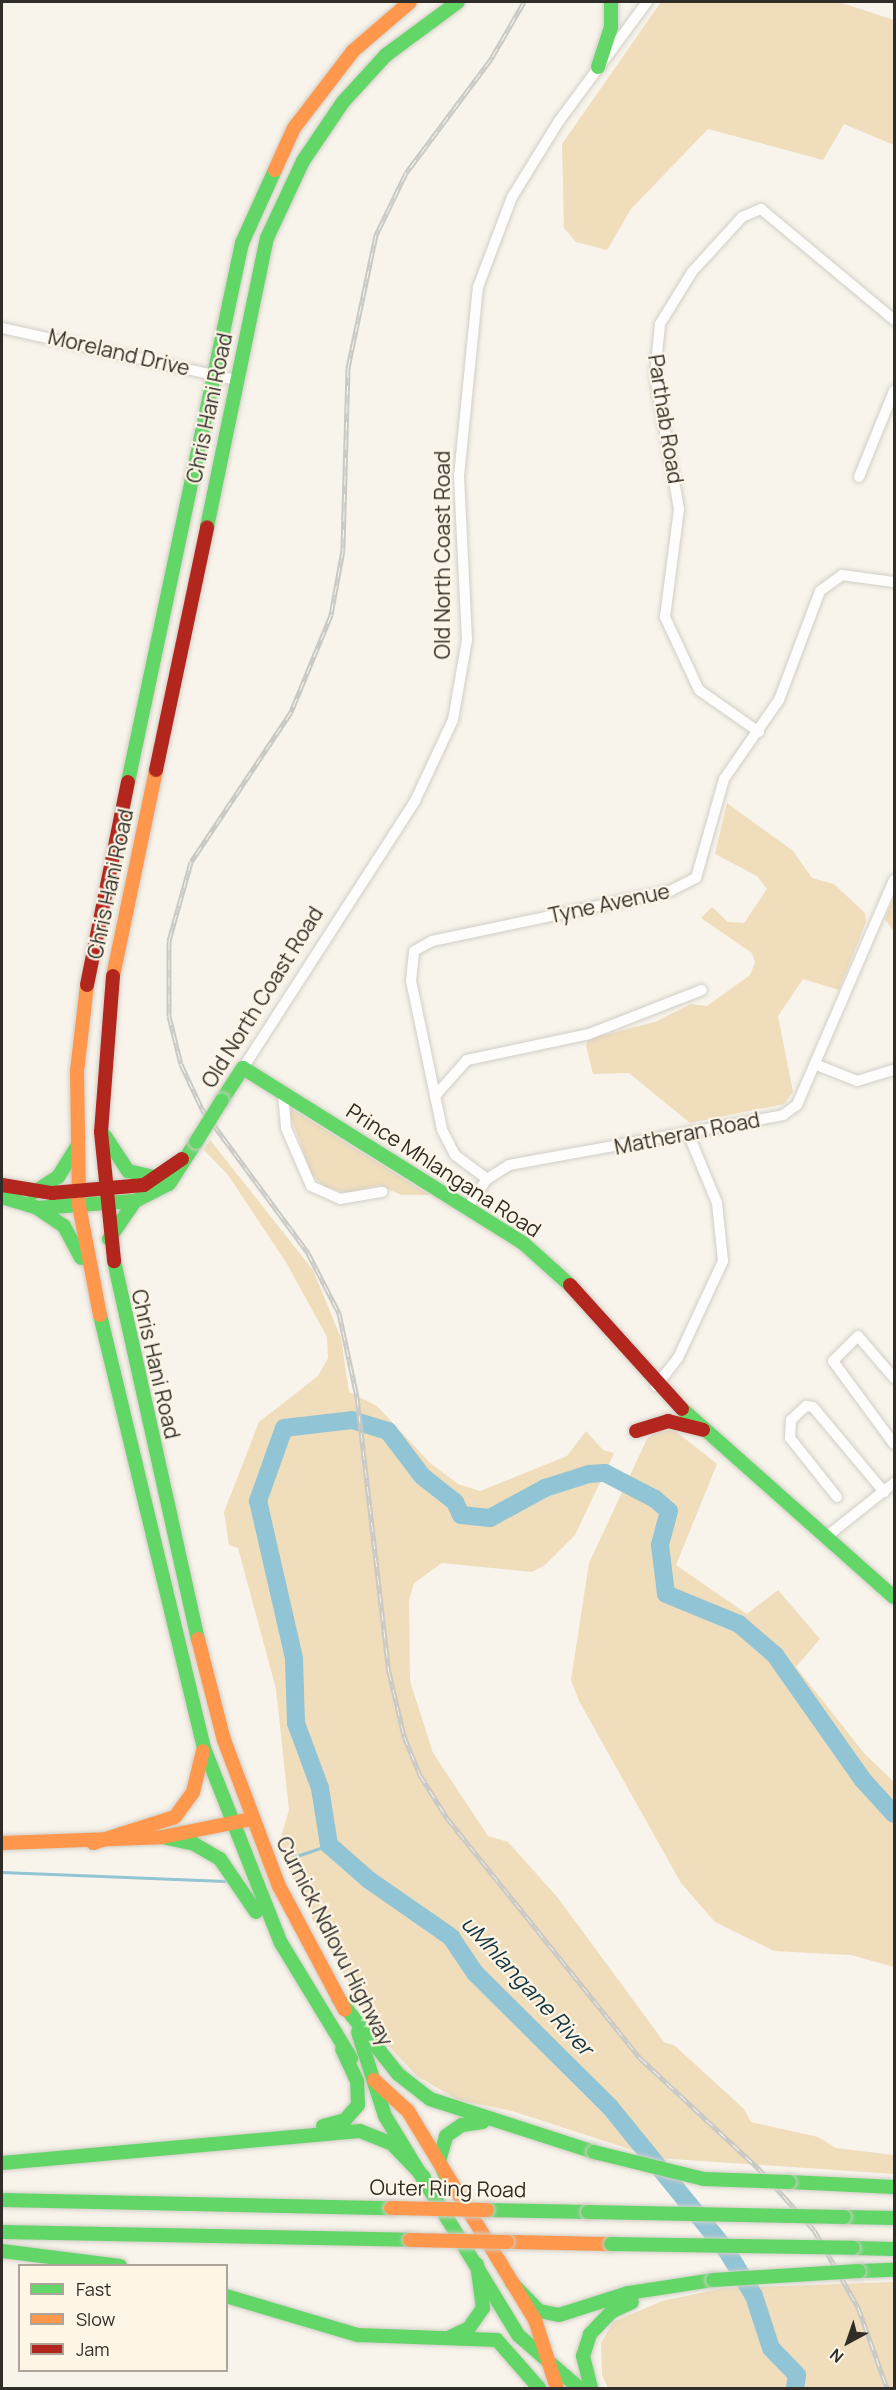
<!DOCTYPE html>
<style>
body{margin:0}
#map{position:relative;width:896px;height:2390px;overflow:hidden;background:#f8f4eb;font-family:Manrope,sans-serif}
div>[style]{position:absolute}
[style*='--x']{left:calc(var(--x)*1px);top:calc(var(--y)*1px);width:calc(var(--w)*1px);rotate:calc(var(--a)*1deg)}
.green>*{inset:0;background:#efddbc}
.stream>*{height:3px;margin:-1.5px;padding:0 1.5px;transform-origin:1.5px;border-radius:1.5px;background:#91c4d4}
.river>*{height:18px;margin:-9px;padding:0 9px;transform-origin:9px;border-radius:9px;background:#91c4d4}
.roads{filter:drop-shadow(0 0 2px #d1cec7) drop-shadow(0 0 2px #d1cec7)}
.street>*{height:10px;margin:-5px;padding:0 5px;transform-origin:5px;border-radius:5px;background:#fefdfc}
.fast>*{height:14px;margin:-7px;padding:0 7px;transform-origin:7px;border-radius:7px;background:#63d668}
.slow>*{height:14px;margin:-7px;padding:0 7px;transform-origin:7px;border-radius:7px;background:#ff974d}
.jam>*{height:14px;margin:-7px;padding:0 7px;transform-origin:7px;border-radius:7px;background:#b3261e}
.rail>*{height:5px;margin-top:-2.5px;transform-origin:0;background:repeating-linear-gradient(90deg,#fdf5e6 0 9px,#c9c9c6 0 18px);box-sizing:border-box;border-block:2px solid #c9c9c6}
.bridges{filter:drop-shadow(0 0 2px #d1cec7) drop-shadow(0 0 2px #d1cec7)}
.fast-bridge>*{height:14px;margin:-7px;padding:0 7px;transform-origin:7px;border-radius:7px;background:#63d668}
.slow-bridge>*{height:14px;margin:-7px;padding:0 7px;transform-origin:7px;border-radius:7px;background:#ff974d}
span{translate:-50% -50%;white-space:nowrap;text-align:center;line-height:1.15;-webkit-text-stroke:4.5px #fdf5e6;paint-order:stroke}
.street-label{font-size:21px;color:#302d28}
.water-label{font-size:22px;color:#123541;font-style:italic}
.frame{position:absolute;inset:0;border:3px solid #302d28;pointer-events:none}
.legend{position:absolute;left:18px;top:2264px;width:210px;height:108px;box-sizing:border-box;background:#fdf5e6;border:2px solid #aba59a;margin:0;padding:8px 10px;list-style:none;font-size:18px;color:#302d28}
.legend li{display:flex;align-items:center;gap:12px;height:30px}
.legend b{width:30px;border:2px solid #aba59a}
.north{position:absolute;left:818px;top:2312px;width:60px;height:60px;-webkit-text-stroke:4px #fdf5e6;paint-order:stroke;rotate:220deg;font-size:16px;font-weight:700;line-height:24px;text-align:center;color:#302d28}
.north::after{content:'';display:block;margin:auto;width:21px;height:27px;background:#302d28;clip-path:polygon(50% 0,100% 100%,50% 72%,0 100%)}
</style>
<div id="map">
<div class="green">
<div style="clip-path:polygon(661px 2px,839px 2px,894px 20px,894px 145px,844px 124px,823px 160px,708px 129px,631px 209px,607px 250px,576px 242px,564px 228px,562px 144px)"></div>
<div style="clip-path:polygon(727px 803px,793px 851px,812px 878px,834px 884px,865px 913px,866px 922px,839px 990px,803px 979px,778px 1016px,793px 1092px,784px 1104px,690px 1123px,629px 1073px,593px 1074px,586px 1045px,588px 1039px,655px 1022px,691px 1004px,707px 1006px,750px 975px,755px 963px,752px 953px,701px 918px,712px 907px,728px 922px,744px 923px,767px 889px,757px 876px,715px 854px)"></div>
<div style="clip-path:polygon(894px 896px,894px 932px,885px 919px)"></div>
<div style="clip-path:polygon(287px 1106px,430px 1195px,401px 1195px,379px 1185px,348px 1193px,324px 1187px,311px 1173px)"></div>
<div style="clip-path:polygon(210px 1140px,313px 1270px,341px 1338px,349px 1392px,377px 1406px,430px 1463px,458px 1484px,480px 1491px,567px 1456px,586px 1431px,603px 1450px,614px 1453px,575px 1535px,545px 1565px,532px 1572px,442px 1563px,414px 1583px,409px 1600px,410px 1681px,433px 1753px,488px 1836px,508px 1842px,558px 1898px,664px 2042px,675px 2046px,744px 2109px,751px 2122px,818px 2137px,836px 2148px,894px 2155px,894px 2174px,657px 2158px,512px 2111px,458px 2100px,417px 2076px,384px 2041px,315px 1925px,278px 1847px,289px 1810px,276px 1689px,238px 1548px,229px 1545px,224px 1512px,259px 1422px,318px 1376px,328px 1358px,327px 1337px,287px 1264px,228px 1175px,204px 1150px)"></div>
<div style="clip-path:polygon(659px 1430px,674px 1430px,717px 1464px,676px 1565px,747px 1614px,778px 1590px,820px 1639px,796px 1667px,864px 1753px,894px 1782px,894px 1967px,851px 1955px,774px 1951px,715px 1922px,681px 1883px,579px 1701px,571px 1680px,589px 1563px,647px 1439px)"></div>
<div style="clip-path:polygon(894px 2282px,894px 2388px,608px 2388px,602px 2375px,601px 2343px,613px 2322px,662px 2301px,724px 2288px)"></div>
</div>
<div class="stream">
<div style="--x:294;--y:1857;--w:37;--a:-19"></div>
<div style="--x:2;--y:1872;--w:223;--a:2.3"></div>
</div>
<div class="river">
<div style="--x:795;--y:2388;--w:13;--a:-81"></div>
<div style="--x:797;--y:2375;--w:37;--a:-134"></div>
<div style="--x:771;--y:2348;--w:55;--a:-108.1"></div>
<div style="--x:754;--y:2296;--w:52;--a:-121"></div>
<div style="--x:727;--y:2251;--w:186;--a:-129.1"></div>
<div style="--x:610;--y:2107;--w:190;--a:-135.2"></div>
<div style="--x:475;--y:1973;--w:43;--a:-123.7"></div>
<div style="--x:451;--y:1937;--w:100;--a:-145.2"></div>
<div style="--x:369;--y:1880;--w:53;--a:-138.8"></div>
<div style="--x:329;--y:1845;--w:58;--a:-99"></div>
<div style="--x:320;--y:1788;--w:69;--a:-110.3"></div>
<div style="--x:296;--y:1723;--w:65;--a:-91.8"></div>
<div style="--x:294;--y:1658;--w:161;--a:-102.9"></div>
<div style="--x:258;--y:1501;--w:77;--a:-70.4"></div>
<div style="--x:284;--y:1428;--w:68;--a:-6.7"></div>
<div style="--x:352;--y:1420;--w:38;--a:17"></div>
<div style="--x:388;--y:1431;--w:56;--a:52.9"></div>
<div style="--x:422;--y:1476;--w:42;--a:38.2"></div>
<div style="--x:455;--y:1502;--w:14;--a:65"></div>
<div style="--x:461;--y:1515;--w:29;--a:6"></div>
<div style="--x:490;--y:1518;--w:63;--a:-28.6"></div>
<div style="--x:545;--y:1488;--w:46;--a:-17.7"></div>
<div style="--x:589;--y:1474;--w:16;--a:-4"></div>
<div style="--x:605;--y:1473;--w:56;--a:27.5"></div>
<div style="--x:655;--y:1499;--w:18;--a:41"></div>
<div style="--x:669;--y:1511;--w:35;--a:105"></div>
<div style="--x:660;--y:1545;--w:49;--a:83"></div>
<div style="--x:666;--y:1594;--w:79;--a:22.3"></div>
<div style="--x:739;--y:1624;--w:48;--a:40.7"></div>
<div style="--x:775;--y:1655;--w:151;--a:54.9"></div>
<div style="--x:862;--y:1779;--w:47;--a:47.6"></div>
</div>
<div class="roads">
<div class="street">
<div style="--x:2;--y:328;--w:240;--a:12.5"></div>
<div style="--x:859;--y:477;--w:93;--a:-67.9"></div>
<div style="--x:759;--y:732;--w:73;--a:-145"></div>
<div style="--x:699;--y:690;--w:81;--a:-115"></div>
<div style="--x:665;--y:617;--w:109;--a:-82.6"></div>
<div style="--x:679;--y:509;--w:136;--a:-100.2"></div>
<div style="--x:655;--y:375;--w:51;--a:-84.4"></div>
<div style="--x:660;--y:324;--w:61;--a:-58.4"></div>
<div style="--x:692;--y:272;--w:74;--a:-47.7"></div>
<div style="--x:742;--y:217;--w:21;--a:-23"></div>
<div style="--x:761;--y:209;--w:173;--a:39.8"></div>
<div style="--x:817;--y:1065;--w:43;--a:21.8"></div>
<div style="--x:857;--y:1081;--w:39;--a:-17"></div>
<div style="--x:243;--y:1068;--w:318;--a:-57.2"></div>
<div style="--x:415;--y:801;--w:89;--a:-64.9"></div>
<div style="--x:453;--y:720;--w:81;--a:-80.1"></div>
<div style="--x:467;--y:640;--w:164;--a:-92.8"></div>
<div style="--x:459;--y:476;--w:190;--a:-84.3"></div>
<div style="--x:478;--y:287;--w:96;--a:-69.3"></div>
<div style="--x:512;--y:197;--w:89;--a:-58.3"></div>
<div style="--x:559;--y:121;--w:148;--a:-53.5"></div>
<div style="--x:283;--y:1093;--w:35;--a:85"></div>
<div style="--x:286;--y:1128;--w:63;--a:66.7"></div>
<div style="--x:311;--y:1186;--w:32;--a:24"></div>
<div style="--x:340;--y:1199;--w:43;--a:-9.5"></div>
<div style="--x:435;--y:1096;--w:48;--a:-48.4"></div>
<div style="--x:467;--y:1060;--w:125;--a:-12"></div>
<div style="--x:589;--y:1034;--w:121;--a:-21.3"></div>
<div style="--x:487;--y:1179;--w:40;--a:-143"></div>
<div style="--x:455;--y:1155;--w:29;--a:-117"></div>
<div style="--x:442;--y:1129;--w:151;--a:-101.8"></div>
<div style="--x:411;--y:981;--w:30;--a:-84"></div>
<div style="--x:414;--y:951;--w:21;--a:-29"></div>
<div style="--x:432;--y:941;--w:243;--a:-11.9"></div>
<div style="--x:670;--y:891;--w:29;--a:-27"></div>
<div style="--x:696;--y:878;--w:103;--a:-74.2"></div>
<div style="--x:724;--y:779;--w:96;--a:-55.2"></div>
<div style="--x:779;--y:700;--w:116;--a:-69.4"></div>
<div style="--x:820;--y:591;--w:27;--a:-36"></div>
<div style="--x:842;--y:575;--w:52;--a:7.7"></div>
<div style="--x:468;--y:1207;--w:34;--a:-56"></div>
<div style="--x:487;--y:1179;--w:26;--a:-32"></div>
<div style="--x:509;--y:1165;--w:279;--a:-10.3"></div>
<div style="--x:783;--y:1115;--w:17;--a:-36"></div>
<div style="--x:797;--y:1105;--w:245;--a:-66.7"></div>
<div style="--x:894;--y:1378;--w:55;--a:-130.6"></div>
<div style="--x:858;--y:1336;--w:35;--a:135"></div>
<div style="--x:833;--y:1361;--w:103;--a:53.7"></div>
<div style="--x:656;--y:1386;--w:36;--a:-52"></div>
<div style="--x:678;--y:1358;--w:107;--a:-65.1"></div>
<div style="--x:723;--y:1261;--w:58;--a:-95.9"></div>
<div style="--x:717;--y:1203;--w:76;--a:-112.5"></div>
<div style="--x:837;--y:1497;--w:75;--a:-128.5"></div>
<div style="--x:790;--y:1438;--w:18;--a:-87"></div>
<div style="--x:791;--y:1420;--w:21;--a:-43"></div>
<div style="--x:806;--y:1406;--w:7;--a:8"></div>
<div style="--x:813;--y:1407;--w:111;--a:50.1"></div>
<div style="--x:826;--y:1537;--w:87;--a:-38.5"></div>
</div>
<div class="fast">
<div style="--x:598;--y:67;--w:42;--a:-72"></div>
<div style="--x:611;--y:27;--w:25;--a:-90"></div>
<div style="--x:207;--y:527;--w:295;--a:-78.3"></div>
<div style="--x:267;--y:238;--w:85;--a:-64.9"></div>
<div style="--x:303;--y:161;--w:71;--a:-55.9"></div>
<div style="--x:343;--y:102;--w:64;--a:-47.5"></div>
<div style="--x:386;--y:55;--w:89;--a:-36.4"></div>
<div style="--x:128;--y:782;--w:551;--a:-78.06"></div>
<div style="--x:242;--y:243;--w:80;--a:-65.7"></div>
<div style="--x:222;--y:1100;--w:38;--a:-57"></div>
<div style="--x:243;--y:1068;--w:330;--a:32"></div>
<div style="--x:523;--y:1243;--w:63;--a:41.8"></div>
<div style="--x:105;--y:1136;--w:42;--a:56.7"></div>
<div style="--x:128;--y:1171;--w:31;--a:13"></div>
<div style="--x:33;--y:1193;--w:30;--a:-33"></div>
<div style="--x:58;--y:1177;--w:36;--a:-58"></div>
<div style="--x:2;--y:1197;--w:37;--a:17"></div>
<div style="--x:37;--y:1208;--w:98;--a:-4.1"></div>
<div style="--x:135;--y:1201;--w:38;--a:-27"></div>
<div style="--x:169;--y:1184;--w:50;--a:-57.3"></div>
<div style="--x:37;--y:1208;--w:32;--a:34"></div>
<div style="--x:64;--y:1226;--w:36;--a:62"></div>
<div style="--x:109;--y:1239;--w:46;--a:-55.6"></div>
<div style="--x:114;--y:1261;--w:387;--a:77.5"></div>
<div style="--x:100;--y:1315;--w:445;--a:76.5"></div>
<div style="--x:204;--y:1748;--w:210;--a:68.5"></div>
<div style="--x:281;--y:1943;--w:135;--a:58.7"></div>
<div style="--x:682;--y:1409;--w:283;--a:41.6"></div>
<div style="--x:162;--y:1837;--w:33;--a:12"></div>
<div style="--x:194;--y:1844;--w:30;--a:30"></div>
<div style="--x:220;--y:1859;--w:64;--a:55.8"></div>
<div style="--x:338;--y:1998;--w:97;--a:51.7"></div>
<div style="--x:398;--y:2074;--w:41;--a:38"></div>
<div style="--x:430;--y:2099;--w:172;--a:17.9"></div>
<div style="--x:358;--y:2032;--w:88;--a:72.2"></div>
<div style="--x:385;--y:2116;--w:256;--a:58.7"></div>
<div style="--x:518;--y:2335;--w:81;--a:41"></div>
<div style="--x:323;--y:2126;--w:23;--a:-15"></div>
<div style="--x:345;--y:2120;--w:20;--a:-49"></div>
<div style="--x:358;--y:2105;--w:24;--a:-92"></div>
<div style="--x:357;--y:2081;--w:35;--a:-115"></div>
<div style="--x:2;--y:2163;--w:359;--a:-5.1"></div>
<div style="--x:360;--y:2131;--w:35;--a:22"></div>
<div style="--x:392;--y:2144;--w:46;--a:45.9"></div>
<div style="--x:448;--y:2181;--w:22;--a:-114"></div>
<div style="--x:439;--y:2161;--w:26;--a:-74"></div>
<div style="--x:446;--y:2136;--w:19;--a:-35"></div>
<div style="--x:462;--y:2125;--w:21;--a:-8"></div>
<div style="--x:789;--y:2182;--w:105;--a:2.7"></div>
<div style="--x:2;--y:2200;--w:389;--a:1.2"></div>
<div style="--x:487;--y:2210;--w:101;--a:1.1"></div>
<div style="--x:844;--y:2217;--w:50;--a:1.1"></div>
<div style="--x:2;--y:2232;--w:408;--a:1.1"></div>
<div style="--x:853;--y:2248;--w:41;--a:1.4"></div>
<div style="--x:2;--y:2251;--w:119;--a:7.2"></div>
<div style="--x:859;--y:2271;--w:35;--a:-2"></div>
<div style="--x:512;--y:2283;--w:39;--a:46"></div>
<div style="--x:539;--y:2311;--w:20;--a:11"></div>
<div style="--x:559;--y:2315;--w:72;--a:-17.7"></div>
<div style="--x:628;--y:2293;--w:86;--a:-8.7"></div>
<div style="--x:226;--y:2296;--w:138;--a:16.5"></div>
<div style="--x:358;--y:2335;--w:139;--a:2.1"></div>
<div style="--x:497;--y:2340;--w:64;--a:48.8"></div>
<div style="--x:450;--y:2337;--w:21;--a:-25"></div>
<div style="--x:469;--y:2328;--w:24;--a:-55"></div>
<div style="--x:483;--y:2308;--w:44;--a:-97.8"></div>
<div style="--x:591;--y:2388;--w:33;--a:-104"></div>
<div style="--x:583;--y:2356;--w:23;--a:-72"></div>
<div style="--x:590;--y:2334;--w:30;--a:-46"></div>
<div style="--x:611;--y:2312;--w:23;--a:-25"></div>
</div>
<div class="slow">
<div style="--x:275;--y:170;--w:46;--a:-65.7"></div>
<div style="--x:294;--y:128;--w:97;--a:-52.5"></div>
<div style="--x:353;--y:51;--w:75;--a:-40.7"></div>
<div style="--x:113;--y:976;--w:210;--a:-78.2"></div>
<div style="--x:87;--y:985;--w:87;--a:96.6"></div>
<div style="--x:77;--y:1071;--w:134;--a:89.1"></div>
<div style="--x:79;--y:1205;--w:112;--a:79.2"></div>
<div style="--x:198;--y:1639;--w:104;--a:75.6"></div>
<div style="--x:224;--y:1740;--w:156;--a:69.4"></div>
<div style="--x:279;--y:1886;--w:140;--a:62"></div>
<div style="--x:2;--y:1843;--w:160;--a:-2.1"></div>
<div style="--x:162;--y:1837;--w:92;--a:-11.3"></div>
<div style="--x:93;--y:1843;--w:86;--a:-17.6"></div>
<div style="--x:175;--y:1817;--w:31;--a:-54"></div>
<div style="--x:193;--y:1792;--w:42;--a:-76.3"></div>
<div style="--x:374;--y:2080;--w:46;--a:42.4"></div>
<div style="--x:408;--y:2111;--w:245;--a:58.7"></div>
<div style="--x:535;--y:2320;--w:71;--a:72.1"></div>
<div style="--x:507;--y:2242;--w:104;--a:1.1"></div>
</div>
<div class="jam">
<div style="--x:156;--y:770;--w:248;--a:-78.1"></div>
<div style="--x:113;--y:976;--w:156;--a:94.4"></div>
<div style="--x:101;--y:1132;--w:130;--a:84.2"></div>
<div style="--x:87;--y:985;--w:207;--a:-78.6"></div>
<div style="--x:2;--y:1185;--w:51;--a:9.1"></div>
<div style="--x:52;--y:1193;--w:92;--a:-5"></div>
<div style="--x:144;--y:1185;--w:46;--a:-34.4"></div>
<div style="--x:570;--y:1285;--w:167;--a:47.9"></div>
<div style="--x:636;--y:1431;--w:34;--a:-17"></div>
<div style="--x:668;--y:1421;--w:36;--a:14"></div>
</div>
</div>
<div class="rail">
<div style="--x:524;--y:2;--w:66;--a:120.1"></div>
<div style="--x:491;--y:59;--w:142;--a:126.7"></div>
<div style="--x:406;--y:173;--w:69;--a:115.8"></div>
<div style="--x:376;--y:235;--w:136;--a:101.9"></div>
<div style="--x:348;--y:368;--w:182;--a:91.6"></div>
<div style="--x:343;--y:550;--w:66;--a:100.5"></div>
<div style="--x:331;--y:615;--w:105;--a:112.4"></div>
<div style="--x:291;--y:712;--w:180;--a:123.7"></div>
<div style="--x:191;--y:862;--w:82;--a:105.6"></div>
<div style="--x:169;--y:941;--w:75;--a:90"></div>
<div style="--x:169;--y:1016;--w:49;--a:76"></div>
<div style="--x:181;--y:1064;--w:50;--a:65"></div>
<div style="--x:202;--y:1109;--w:179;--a:53.6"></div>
<div style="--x:308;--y:1253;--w:68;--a:62.7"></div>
<div style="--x:339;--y:1313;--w:86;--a:77.9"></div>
<div style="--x:357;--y:1397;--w:277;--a:83.4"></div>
<div style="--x:389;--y:1672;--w:66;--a:76.8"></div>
<div style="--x:404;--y:1736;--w:42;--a:67.7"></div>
<div style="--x:420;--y:1775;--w:51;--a:57.9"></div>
<div style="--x:447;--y:1818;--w:308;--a:51.2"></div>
<div style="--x:640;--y:2058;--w:163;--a:43"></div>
<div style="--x:759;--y:2169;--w:82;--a:48"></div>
<div style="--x:814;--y:2230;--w:89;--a:60.3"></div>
<div style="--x:858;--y:2307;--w:86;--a:70.3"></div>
</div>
<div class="bridges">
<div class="fast-bridge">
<div style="--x:196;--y:1142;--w:49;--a:-58.2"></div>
<div style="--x:594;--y:2152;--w:113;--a:13.8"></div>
<div style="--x:704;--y:2179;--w:85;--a:2"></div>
<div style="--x:588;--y:2212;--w:256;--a:1.1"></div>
<div style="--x:611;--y:2244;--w:242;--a:0.9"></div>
<div style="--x:713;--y:2280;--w:146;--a:-3.5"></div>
</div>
<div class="slow-bridge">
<div style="--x:391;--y:2208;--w:96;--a:1.2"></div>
<div style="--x:410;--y:2240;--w:97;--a:1.2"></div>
</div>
</div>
<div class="street-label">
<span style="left:119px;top:352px;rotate:13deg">Moreland Drive</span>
<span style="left:209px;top:408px;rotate:-78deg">Chris Hani Road</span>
<span style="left:666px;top:419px;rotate:81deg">Parthab Road</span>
<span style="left:442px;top:555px;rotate:-90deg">Old North Coast Road</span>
<span style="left:110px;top:884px;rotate:-78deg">Chris Hani Road</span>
<span style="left:609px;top:903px;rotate:-12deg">Tyne Avenue</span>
<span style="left:262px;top:997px;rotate:-58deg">Old North Coast Road</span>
<span style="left:687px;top:1133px;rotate:-11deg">Matheran Road</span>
<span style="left:444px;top:1170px;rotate:33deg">Prince Mhlangana Road</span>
<span style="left:156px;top:1364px;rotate:77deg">Chris Hani Road</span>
<span style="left:335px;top:1941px;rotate:63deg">Curnick Ndlovu Highway</span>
<span style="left:448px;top:2188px;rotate:1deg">Outer Ring Road</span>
</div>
<div class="water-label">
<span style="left:527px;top:1986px;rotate:47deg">uMhlangane River</span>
</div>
<div class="frame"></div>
<ul class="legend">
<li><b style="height:8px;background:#63d668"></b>Fast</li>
<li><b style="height:8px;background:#ff974d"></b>Slow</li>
<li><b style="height:8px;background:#b3261e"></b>Jam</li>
</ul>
<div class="north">N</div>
</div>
